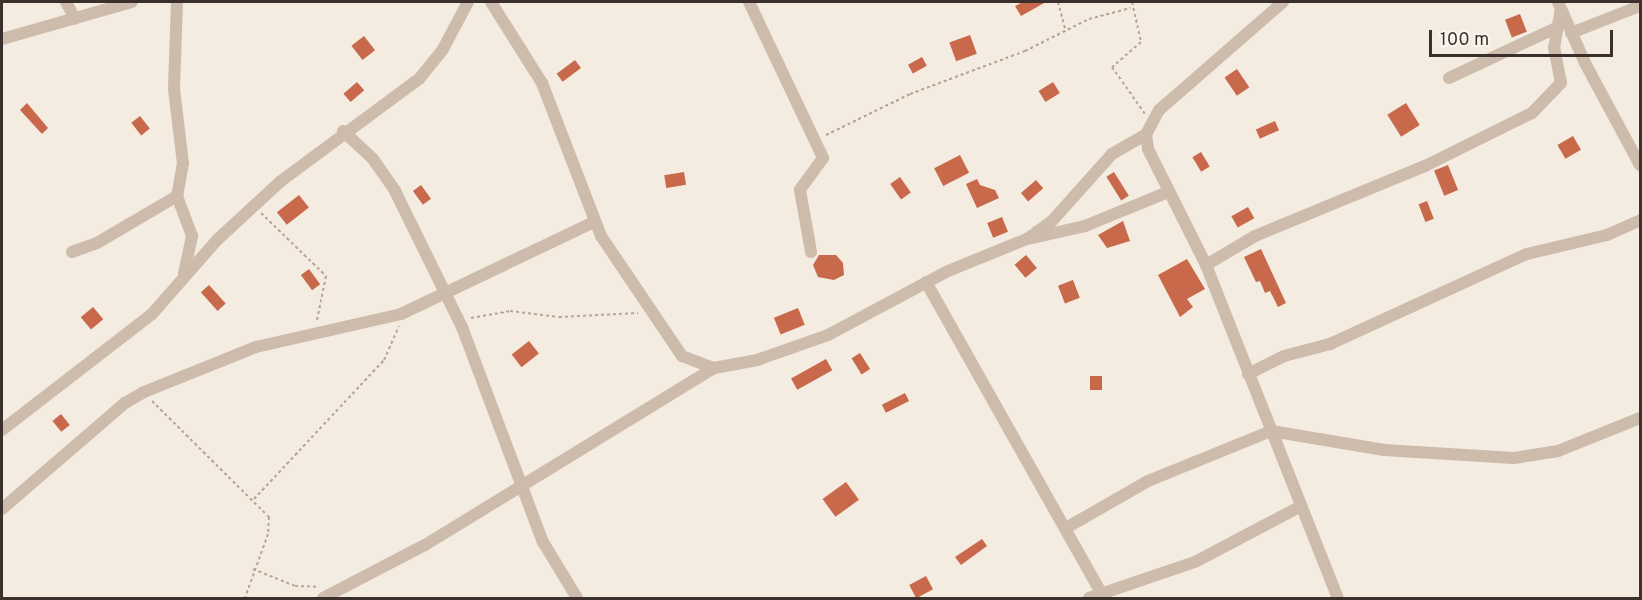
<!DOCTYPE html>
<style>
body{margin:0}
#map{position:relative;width:1642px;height:600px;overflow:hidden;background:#f4ebe1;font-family:Overpass,sans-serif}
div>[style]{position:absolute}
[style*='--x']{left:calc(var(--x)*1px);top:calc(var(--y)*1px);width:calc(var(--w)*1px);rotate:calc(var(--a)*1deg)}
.building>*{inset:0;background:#c8694b;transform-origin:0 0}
.path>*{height:2px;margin-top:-1px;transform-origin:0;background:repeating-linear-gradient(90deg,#b9a596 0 3px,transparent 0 6px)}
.street>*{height:12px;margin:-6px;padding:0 6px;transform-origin:6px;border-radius:6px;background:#cdbbac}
span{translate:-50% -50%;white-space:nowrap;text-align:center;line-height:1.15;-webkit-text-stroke:5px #fbf5ee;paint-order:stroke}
.frame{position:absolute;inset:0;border:3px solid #3b302b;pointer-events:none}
.scale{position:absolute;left:1429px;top:30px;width:184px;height:27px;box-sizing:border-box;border:3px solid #3b302b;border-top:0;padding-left:8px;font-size:18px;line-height:21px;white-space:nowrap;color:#3b302b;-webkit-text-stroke:4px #fbf5ee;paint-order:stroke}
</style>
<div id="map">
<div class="building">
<div style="clip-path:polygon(1023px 2px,1046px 2px,1021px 16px,1015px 6px)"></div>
<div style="left:1520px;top:14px;width:19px;height:16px;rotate:69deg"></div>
<div style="left:970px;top:35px;width:20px;height:22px;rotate:70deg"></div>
<div style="left:364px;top:36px;width:18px;height:16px;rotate:52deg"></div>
<div style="left:922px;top:57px;width:10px;height:16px;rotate:61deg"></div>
<div style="left:575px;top:60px;width:10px;height:23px;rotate:53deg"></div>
<div style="left:1237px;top:69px;width:22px;height:15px;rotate:56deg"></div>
<div style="left:357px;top:82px;width:11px;height:18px;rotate:49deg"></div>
<div style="left:1053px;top:82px;width:13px;height:17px;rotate:58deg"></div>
<div style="clip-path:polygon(27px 103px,48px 128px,42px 134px,20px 110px)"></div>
<div style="left:1406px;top:103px;width:26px;height:22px;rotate:58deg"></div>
<div style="left:140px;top:116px;width:16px;height:11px;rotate:52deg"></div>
<div style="left:1275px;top:121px;width:10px;height:21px;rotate:66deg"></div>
<div style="left:1573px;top:136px;width:16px;height:18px;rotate:60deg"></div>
<div style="left:1201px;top:152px;width:17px;height:10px;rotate:59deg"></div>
<div style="left:960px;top:155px;width:20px;height:29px;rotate:63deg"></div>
<div style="left:1448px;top:165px;width:27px;height:15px;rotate:68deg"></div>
<div style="left:684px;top:172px;width:13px;height:20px;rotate:81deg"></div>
<div style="left:1114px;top:172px;width:28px;height:9px;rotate:58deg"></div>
<div style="left:900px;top:177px;width:19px;height:12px;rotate:55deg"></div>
<div style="clip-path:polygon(977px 179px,980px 185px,995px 190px,999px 198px,977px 208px,966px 184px)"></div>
<div style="left:1036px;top:180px;width:11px;height:20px;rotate:49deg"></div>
<div style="left:421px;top:185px;width:17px;height:10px;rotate:54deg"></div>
<div style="left:299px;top:195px;width:16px;height:28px;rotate:52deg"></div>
<div style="left:1427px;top:201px;width:19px;height:9px;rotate:69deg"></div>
<div style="left:1248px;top:207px;width:13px;height:19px;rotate:61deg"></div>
<div style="left:1002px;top:217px;width:16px;height:16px;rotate:68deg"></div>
<div style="clip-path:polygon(1123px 221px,1130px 241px,1107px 248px,1098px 235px)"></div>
<div style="clip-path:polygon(1261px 249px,1286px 303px,1278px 307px,1270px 291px,1265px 293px,1260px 281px,1256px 282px,1244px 257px)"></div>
<div style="clip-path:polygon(819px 255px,836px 255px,843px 263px,844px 275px,834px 280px,818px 277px,813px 265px)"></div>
<div style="left:1026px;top:255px;width:17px;height:15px;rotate:50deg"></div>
<div style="clip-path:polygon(1187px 259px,1205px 289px,1187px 299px,1193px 307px,1180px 317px,1158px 275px)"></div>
<div style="left:309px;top:269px;width:19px;height:10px;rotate:54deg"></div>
<div style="left:1073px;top:280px;width:19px;height:16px;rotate:69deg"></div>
<div style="left:209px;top:285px;width:25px;height:11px;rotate:48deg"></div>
<div style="left:93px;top:307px;width:16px;height:16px;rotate:50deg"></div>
<div style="left:798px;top:308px;width:18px;height:26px;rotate:68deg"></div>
<div style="left:529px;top:341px;width:16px;height:22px;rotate:52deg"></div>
<div style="left:860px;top:353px;width:19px;height:10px;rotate:58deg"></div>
<div style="left:826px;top:359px;width:13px;height:40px;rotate:61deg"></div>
<div style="left:1102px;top:376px;width:14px;height:12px;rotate:90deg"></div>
<div style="left:905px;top:393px;width:9px;height:26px;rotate:63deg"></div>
<div style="left:61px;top:414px;width:14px;height:11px;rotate:51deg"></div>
<div style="left:846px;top:482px;width:22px;height:29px;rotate:54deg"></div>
<div style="clip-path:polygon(982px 539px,987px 546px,961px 565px,955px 557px)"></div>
<div style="left:926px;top:576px;width:15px;height:19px;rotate:62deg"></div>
</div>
<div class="path">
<div style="--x:1058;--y:2;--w:30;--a:75"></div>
<div style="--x:1132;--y:2;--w:41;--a:77.3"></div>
<div style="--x:1141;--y:42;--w:38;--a:139"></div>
<div style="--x:1112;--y:67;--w:57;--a:54.9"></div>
<div style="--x:826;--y:135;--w:93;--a:-26"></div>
<div style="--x:910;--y:94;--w:123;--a:-20.5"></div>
<div style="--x:1025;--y:51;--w:72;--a:-26.6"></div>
<div style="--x:1089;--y:19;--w:43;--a:-14.7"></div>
<div style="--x:261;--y:213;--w:91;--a:44.1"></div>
<div style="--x:326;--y:276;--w:45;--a:101.6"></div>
<div style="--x:471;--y:318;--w:40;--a:-10"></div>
<div style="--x:510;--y:311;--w:49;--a:7"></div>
<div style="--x:559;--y:317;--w:79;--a:-2.9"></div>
<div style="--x:152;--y:401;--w:165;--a:44.8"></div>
<div style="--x:269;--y:517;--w:17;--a:93"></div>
<div style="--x:268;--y:534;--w:68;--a:109.8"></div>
<div style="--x:254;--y:499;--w:190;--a:-46.9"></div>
<div style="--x:384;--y:360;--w:37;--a:-66"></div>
<div style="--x:253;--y:569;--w:45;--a:22"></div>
<div style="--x:295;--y:586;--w:23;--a:2"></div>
</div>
<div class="street">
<div style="--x:66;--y:2;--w:19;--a:62"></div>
<div style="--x:177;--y:2;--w:87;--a:92"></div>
<div style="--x:174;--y:89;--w:75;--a:83.1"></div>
<div style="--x:183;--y:163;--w:34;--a:100"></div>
<div style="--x:177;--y:196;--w:43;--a:69.4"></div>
<div style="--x:192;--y:236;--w:39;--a:102"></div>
<div style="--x:491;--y:2;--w:96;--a:57.8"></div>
<div style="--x:542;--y:83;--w:164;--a:68.9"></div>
<div style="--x:601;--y:236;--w:145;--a:56"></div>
<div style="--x:682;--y:356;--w:34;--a:21"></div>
<div style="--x:749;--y:2;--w:173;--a:64.6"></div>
<div style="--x:823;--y:158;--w:39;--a:126"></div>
<div style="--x:800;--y:190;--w:63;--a:79.9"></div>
<div style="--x:1283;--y:2;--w:164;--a:138.9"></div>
<div style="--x:1159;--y:110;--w:27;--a:118"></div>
<div style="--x:1146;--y:134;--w:15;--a:82"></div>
<div style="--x:1148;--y:149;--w:130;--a:63.4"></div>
<div style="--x:1206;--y:265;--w:358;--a:68.4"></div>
<div style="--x:1558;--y:2;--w:67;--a:66.1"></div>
<div style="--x:1585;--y:63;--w:116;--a:61.7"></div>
<div style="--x:1571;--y:33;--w:74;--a:-21.4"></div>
<div style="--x:2;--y:39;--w:135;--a:-15.9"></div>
<div style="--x:1449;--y:78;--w:120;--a:-25.1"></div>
<div style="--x:343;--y:131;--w:41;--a:43"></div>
<div style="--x:373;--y:159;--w:39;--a:55"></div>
<div style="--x:395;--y:191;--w:152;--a:63.8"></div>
<div style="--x:462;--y:327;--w:230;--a:69.4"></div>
<div style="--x:543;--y:542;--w:66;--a:58.7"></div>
<div style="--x:1028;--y:239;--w:58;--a:-12.8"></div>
<div style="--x:1085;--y:226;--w:90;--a:-22.3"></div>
<div style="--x:72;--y:252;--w:27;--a:-20"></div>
<div style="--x:97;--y:243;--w:93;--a:-30.4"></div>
<div style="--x:1206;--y:265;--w:57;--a:-30.6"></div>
<div style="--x:1255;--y:236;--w:184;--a:-22.4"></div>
<div style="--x:1425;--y:166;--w:119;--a:-26.4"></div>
<div style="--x:1532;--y:113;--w:42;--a:-46"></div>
<div style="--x:1561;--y:83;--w:36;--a:-101"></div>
<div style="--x:1554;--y:48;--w:39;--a:-80"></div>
<div style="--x:926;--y:282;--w:363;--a:60.6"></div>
<div style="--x:1248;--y:374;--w:40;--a:-26.6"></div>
<div style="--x:1284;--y:356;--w:48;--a:-14.6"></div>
<div style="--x:1330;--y:344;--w:217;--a:-24.6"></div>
<div style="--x:1527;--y:254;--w:82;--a:-13.4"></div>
<div style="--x:1607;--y:235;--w:36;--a:-24"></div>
<div style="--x:2;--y:430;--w:190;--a:-37.7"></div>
<div style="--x:152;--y:314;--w:98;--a:-48.7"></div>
<div style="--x:217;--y:240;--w:87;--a:-42.7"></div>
<div style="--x:281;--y:181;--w:172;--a:-36.5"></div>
<div style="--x:419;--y:79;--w:38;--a:-51"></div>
<div style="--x:443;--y:49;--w:53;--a:-62"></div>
<div style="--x:2;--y:509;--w:162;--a:-40.8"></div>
<div style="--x:125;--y:403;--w:22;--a:-30"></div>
<div style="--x:144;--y:392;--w:121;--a:-21.9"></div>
<div style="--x:256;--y:347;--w:149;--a:-12.8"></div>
<div style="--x:401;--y:314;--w:214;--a:-25.5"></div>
<div style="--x:1066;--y:528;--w:95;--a:-29.8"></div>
<div style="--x:1148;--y:481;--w:133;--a:-22.1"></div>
<div style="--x:1271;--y:431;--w:115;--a:9.5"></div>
<div style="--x:1384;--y:450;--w:130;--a:3.5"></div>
<div style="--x:1514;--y:458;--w:45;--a:-9"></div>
<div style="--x:1558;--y:451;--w:88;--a:-21.9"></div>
<div style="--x:323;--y:598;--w:115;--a:-27.5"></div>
<div style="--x:425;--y:545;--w:339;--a:-31.5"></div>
<div style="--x:714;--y:368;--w:44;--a:-10.5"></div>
<div style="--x:757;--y:360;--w:75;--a:-19.4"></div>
<div style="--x:828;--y:335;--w:136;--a:-28.1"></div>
<div style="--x:948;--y:271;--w:85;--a:-22.1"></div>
<div style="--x:1027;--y:239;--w:31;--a:-36"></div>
<div style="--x:1052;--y:221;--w:90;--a:-48.2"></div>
<div style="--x:1112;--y:154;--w:39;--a:-30"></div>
<div style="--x:1089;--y:598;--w:112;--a:-18.8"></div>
<div style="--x:1195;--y:562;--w:120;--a:-27.8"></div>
</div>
<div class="frame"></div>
<div class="scale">100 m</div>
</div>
